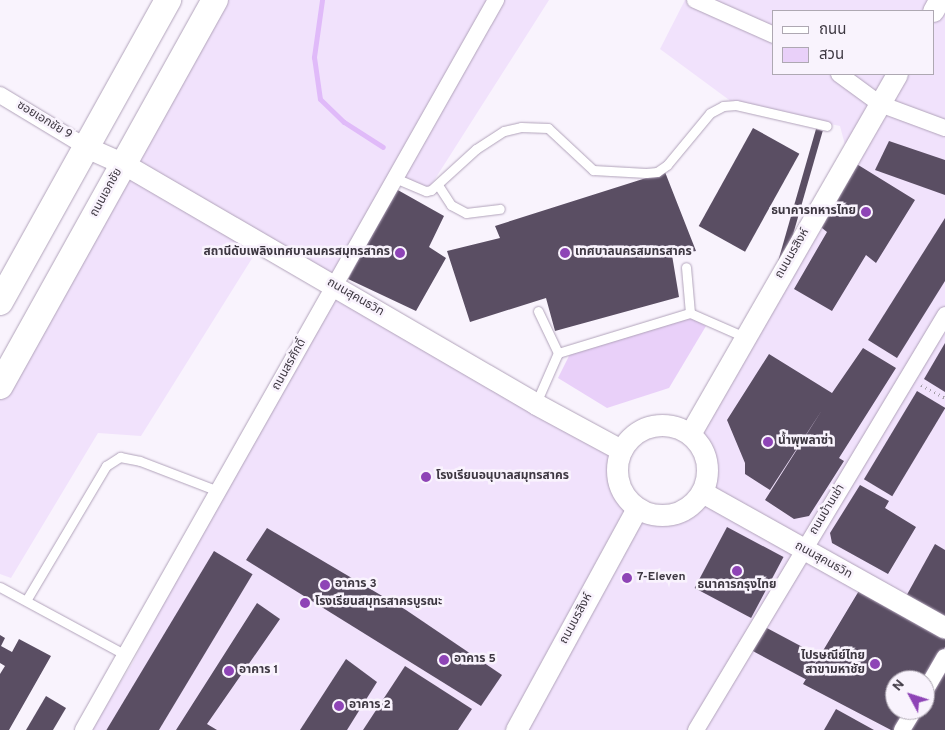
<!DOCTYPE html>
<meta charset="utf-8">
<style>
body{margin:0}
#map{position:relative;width:945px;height:730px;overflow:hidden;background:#f9f3fd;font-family:Overpass,"Noto Sans Thai",sans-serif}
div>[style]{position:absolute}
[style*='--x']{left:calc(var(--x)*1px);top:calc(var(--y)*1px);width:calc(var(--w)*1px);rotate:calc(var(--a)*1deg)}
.built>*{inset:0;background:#f1e2fc}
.green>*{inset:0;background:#e9d0f9}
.stream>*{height:5px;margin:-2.5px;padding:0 2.5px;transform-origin:2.5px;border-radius:2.5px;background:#e0baf9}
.building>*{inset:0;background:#5a4e63;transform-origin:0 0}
.path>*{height:3px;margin-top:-1.5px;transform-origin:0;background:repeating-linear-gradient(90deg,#a6a0aa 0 1px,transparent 0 5px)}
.roads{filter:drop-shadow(0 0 1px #b1a3ba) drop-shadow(0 0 1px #b1a3ba)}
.service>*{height:9px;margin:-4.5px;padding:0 4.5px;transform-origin:4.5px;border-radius:4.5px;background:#fff}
.minor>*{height:16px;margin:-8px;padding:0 8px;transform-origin:8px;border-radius:8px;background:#fff}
.tertiary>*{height:21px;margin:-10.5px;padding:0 10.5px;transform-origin:10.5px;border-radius:10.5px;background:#fff}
.tertiary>.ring{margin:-10.5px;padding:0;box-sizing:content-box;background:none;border:21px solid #fff;border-radius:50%}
.primary>*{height:26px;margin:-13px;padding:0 13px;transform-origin:13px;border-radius:13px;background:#fff}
.dots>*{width:14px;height:14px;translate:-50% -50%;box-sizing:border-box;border:2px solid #f9f3fd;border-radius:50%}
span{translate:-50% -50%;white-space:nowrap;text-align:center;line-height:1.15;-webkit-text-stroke:5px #f9f3fd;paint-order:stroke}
.street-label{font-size:12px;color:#3d3741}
.poi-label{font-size:12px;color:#3d3741;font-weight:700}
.right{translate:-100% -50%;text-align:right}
.left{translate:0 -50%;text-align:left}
.legend{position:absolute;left:772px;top:10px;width:162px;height:65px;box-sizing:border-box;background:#f9f3fd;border:1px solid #aea8b2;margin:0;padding:6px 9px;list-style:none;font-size:15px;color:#3d3741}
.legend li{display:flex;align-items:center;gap:10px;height:25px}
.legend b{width:25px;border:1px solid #aea8b2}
.north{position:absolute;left:885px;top:670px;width:50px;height:50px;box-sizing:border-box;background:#f9f3fd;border:1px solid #aea8b2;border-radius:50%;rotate:310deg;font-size:14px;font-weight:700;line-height:20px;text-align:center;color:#3d3741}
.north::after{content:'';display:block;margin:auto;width:18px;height:22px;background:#8e44b6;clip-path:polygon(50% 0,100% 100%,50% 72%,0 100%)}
</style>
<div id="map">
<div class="built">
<div style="clip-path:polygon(evenodd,215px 0,549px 0,428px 190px,395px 179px,334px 286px,621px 450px,617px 470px,622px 491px,637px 508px,662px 515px,685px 509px,702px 492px,708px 471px,707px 460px,704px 450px,690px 434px,849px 160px,840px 126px,736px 105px,660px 49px,685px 0,945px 0,945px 730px,91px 730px,133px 662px,218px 491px,334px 286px,256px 252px,141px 436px,98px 433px,11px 578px,0 574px,0 390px,215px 0,774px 11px,934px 11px,934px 74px,774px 74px,774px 11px,215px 0,895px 680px,925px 680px,925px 710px,895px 710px,895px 680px)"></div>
</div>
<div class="green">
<div style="clip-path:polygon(688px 316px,706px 326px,669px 388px,607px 408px,558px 378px,571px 352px)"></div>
</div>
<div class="stream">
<div style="--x:322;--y:0;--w:58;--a:98"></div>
<div style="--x:314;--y:57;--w:42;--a:81.9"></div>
<div style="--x:320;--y:99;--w:33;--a:44"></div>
<div style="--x:344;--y:122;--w:46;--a:32.7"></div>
</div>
<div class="building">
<div style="left:753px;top:128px;width:53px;height:112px;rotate:29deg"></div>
<div style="left:816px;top:129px;width:7px;height:193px;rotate:16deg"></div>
<div style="clip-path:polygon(889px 141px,945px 160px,945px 195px,875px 170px)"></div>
<div style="clip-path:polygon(855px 163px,915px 200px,876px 263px,866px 255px,832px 311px,794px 289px,827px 232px,817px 224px)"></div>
<div style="clip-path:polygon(665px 172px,696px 251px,672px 255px,679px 297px,555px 331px,546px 298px,470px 322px,447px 251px,500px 238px,495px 226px)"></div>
<div style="clip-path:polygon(396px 189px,444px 216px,429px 247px,446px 258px,416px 311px,348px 279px)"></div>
<div style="clip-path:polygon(945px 218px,945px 281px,897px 358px,868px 340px)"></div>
<div style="clip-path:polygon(945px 343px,945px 392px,924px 379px)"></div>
<div style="clip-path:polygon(863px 348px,896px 368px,839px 458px,844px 461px,809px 516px,794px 519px,765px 500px,822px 410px,770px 490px,745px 474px,745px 463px,727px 420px,769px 354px,832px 393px)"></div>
<div style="left:917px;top:391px;width:33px;height:103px;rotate:31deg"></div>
<div style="clip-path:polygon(860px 485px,889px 501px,885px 508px,916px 527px,888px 574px,832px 543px,830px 533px)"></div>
<div style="left:727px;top:527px;width:64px;height:69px;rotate:28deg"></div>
<div style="clip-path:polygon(267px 528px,406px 610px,502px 675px,481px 706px,246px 560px)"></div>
<div style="clip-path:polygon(935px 544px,945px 550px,945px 622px,904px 600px)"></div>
<div style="left:214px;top:551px;width:45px;height:210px;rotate:31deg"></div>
<div style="clip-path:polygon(860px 589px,945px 636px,945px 647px,926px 680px,895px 680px,895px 710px,908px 710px,897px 730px,891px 730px,803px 684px)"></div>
<div style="clip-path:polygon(257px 603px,280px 619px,207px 724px,217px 730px,176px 730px)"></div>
<div style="left:765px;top:627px;width:61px;height:27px;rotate:28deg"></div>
<div style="clip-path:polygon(0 635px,5px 638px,1px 646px,12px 652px,19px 639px,51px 656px,9px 730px,0 730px,0 674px,5px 666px,0 663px)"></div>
<div style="clip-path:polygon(346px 659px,377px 682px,347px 730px,300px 730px)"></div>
<div style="clip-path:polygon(945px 662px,945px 730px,905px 730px,917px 710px,925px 710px,925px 696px)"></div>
<div style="clip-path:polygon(405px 666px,472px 709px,458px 730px,363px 730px)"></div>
<div style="clip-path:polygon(46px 696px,66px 708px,53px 730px,26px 730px)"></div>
<div style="clip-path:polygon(836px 709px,874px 730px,824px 730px)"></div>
</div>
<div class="path">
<div style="--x:921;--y:385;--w:27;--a:28"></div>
</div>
<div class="roads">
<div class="service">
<div style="--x:395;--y:178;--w:34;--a:23"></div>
<div style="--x:426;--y:191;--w:5;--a:-11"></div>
<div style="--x:431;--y:190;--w:61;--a:-42.3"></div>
<div style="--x:476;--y:149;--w:33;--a:-33"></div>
<div style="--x:504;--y:131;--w:17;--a:-13"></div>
<div style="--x:521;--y:127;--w:27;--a:2"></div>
<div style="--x:548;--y:128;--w:62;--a:43"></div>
<div style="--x:593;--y:170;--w:53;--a:3.2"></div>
<div style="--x:646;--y:173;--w:11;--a:-5"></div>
<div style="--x:657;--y:172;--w:12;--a:-35"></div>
<div style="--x:667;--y:165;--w:67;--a:-50.4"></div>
<div style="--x:710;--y:113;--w:15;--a:-28"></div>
<div style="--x:723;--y:106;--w:13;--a:-4"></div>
<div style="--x:736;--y:105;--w:93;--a:13"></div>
<div style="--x:438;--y:185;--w:24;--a:57"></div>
<div style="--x:451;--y:205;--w:17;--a:28"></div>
<div style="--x:466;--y:213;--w:34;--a:-7"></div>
<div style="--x:538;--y:311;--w:47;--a:64.5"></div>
<div style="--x:558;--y:353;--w:138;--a:-16.9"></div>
<div style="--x:690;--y:313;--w:46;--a:-95"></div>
<div style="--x:690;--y:313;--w:60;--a:23.6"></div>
<div style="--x:536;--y:403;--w:55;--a:-66.3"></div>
<div style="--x:0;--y:587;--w:143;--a:28.4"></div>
<div style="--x:27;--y:599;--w:155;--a:-59.3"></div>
<div style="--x:106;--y:466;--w:17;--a:-33"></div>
<div style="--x:120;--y:457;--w:20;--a:11"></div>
<div style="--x:140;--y:461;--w:84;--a:21"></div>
</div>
<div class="minor">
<div style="--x:695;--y:0;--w:86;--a:23.9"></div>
<div style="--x:839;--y:74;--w:51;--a:36.2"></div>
<div style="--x:880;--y:104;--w:69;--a:20.3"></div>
<div style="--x:0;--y:95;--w:103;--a:31.1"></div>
<div style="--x:925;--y:691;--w:39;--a:-60"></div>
<div style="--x:83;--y:730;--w:839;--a:-60.5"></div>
<div style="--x:696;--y:730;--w:484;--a:-59"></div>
<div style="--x:902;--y:730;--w:23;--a:-59"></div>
</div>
<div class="tertiary">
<div style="--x:933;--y:11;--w:13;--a:-61"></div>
<div style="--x:88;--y:148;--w:39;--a:24"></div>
<div style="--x:124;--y:164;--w:477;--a:30.2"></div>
<div style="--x:536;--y:404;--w:97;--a:28.4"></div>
<div class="ring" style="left:617px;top:425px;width:69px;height:69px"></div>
<div style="--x:690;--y:434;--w:415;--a:-60.1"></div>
<div style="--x:702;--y:492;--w:278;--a:29.2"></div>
<div style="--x:516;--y:730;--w:253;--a:-61.4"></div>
</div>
<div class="primary">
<div style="--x:0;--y:302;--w:346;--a:-60.9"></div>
<div style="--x:0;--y:386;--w:442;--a:-60.9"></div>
</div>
</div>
<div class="dots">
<div style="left:866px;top:212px;background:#8e44b6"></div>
<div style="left:400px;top:253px;background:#8e44b6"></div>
<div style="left:565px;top:253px;background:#8e44b6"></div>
<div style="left:768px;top:442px;background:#8e44b6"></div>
<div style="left:426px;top:477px;background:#8e44b6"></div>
<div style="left:737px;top:571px;background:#8e44b6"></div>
<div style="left:627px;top:578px;background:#8e44b6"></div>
<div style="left:325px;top:585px;background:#8e44b6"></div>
<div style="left:305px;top:603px;background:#8e44b6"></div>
<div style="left:444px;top:660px;background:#8e44b6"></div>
<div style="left:875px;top:664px;background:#8e44b6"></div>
<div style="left:229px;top:671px;background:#8e44b6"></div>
<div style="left:339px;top:706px;background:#8e44b6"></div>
</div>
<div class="street-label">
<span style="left:44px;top:121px;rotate:31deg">ซอยเอกชัย 9</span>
<span style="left:107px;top:193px;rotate:-61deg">ถนนเอกชัย</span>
<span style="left:793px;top:254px;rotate:-60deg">ถนนนรสิงห์</span>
<span style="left:355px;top:298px;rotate:30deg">ถนนสุคนธวิท</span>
<span style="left:290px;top:365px;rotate:-61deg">ถนนสรศักดิ์</span>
<span style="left:828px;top:510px;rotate:-59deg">ถนนบ้านเช่า</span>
<span style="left:823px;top:561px;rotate:29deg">ถนนสุคนธวิท</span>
<span style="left:577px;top:619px;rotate:-62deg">ถนนนรสิงห์</span>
</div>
<div class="poi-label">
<span class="right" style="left:856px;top:212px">ธนาคารทหารไทย</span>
<span class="right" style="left:390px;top:253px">สถานีดับเพลิงเทศบาลนครสมุทรสาคร</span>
<span class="left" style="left:575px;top:253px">เทศบาลนครสมทรสาคร</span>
<span class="left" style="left:778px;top:442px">น้ำพุพลาซ่า</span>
<span class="left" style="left:436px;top:477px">โรงเรียนอนุบาลสมุทรสาคร</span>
<span class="left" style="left:637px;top:578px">7-Eleven</span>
<span class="left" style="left:335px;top:585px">อาคาร 3</span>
<span style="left:737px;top:586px">ธนาคารกรุงไทย</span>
<span class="left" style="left:315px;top:603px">โรงเรียนสมุทรสาครบูรณะ</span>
<span class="right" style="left:865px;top:664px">ไปรษณีย์ไทย<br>สาขามหาชัย</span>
<span class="left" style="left:454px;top:660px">อาคาร 5</span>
<span class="left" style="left:239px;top:671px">อาคาร 1</span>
<span class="left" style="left:349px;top:706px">อาคาร 2</span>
</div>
<ul class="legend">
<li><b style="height:6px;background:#fff"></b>ถนน</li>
<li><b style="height:14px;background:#e9d0f9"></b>สวน</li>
</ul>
<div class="north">N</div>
</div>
